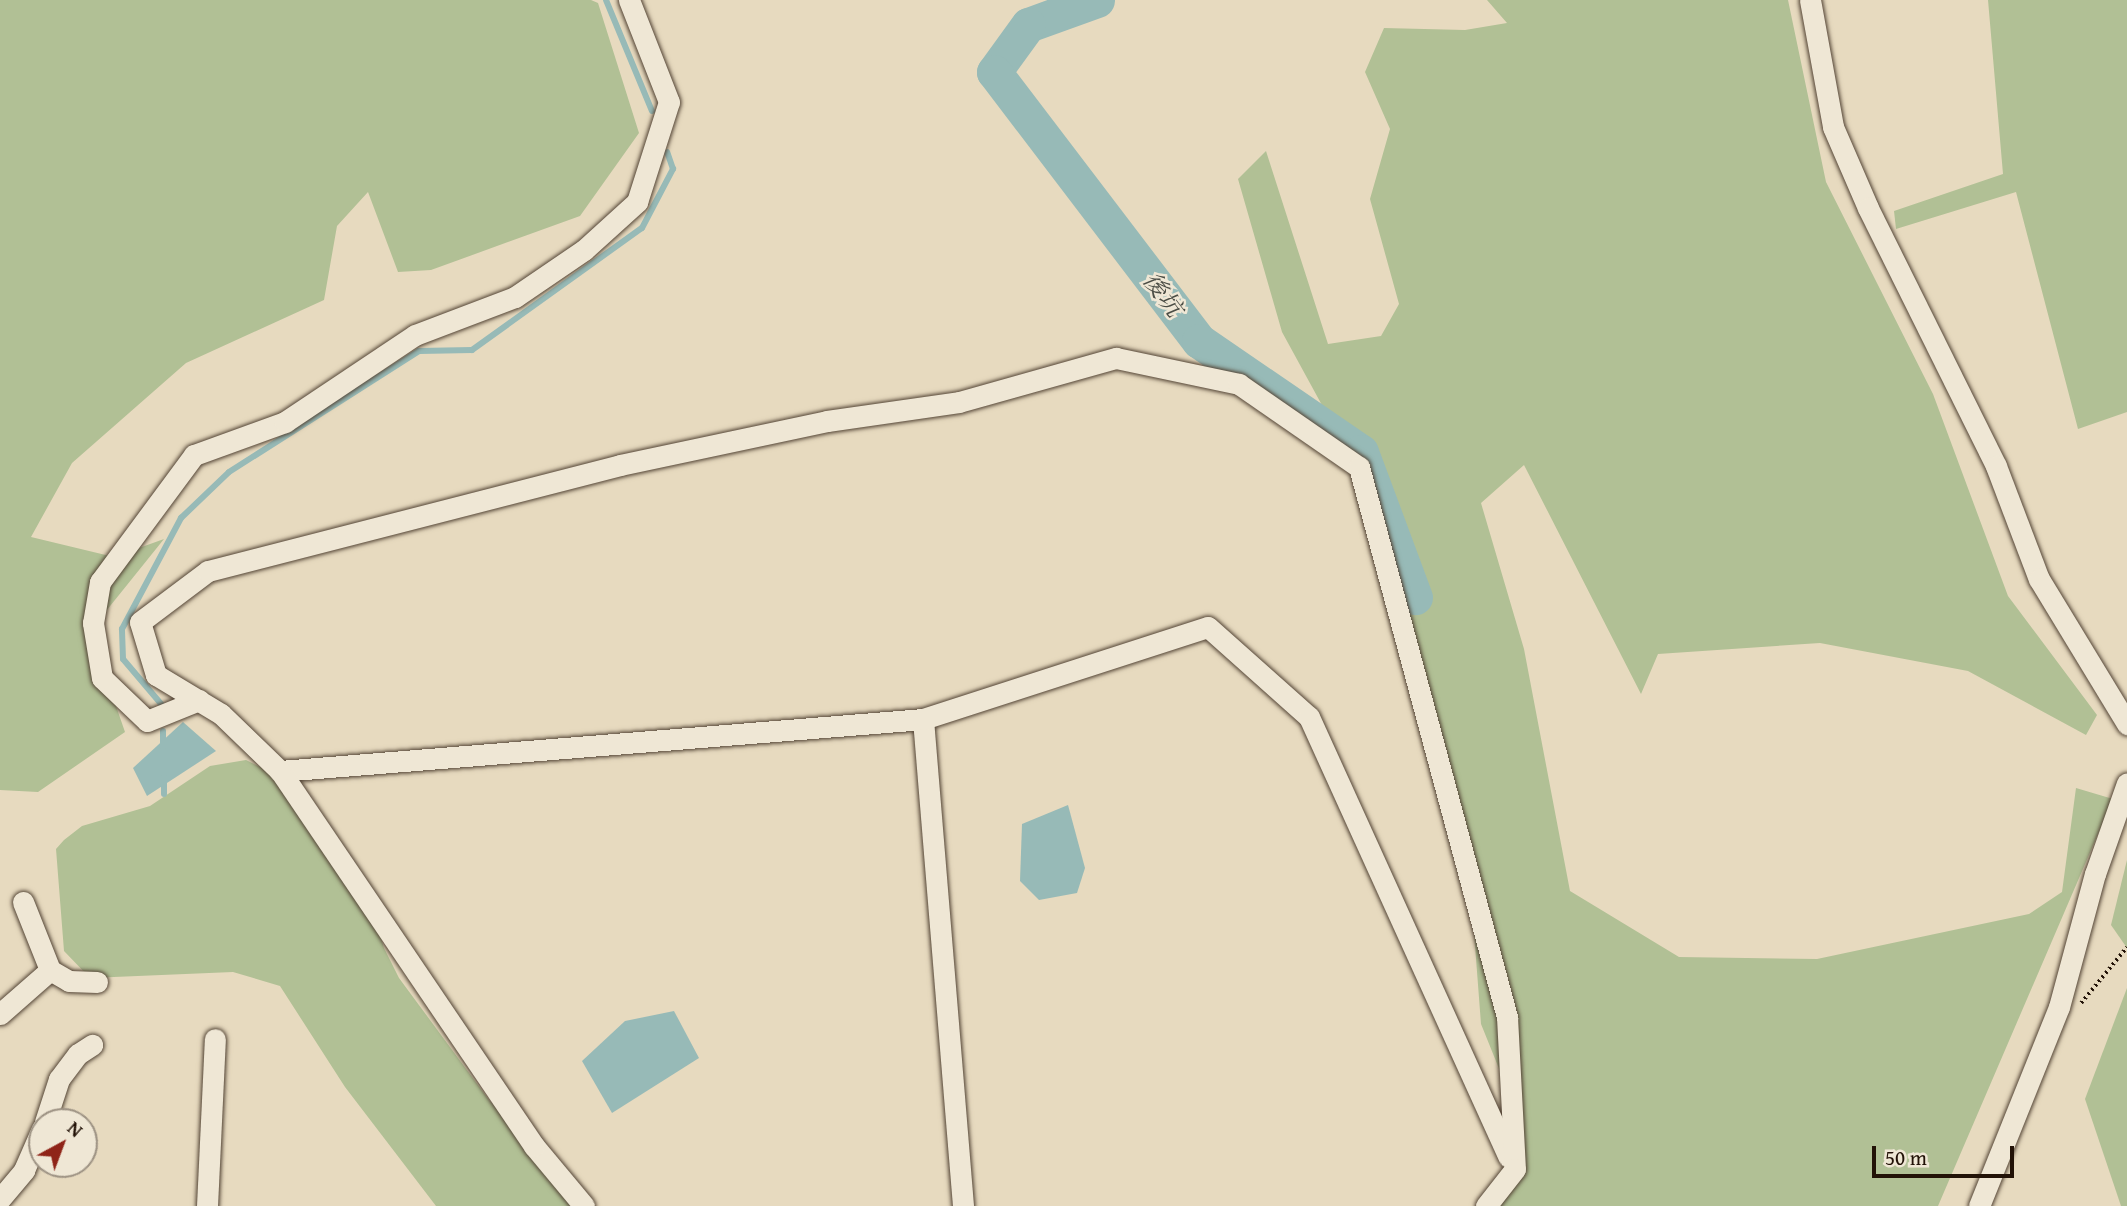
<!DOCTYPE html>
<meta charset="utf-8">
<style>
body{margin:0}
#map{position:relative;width:2127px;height:1206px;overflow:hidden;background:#e7dabf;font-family:"Gentium Book Plus","Noto Serif TC",serif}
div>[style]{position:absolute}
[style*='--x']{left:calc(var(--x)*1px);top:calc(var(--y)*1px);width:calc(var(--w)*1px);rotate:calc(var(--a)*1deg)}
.green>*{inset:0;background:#b1c095}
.water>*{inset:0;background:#97bab7}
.stream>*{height:6px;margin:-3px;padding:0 3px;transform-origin:3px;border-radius:3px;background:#97bab7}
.river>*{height:35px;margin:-17.5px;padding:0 17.5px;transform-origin:17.5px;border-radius:17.5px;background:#97bab7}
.path>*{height:3.5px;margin-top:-1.75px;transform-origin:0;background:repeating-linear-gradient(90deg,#221207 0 2px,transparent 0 5.5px)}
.roads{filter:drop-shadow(0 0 2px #534435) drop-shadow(0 0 2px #534435)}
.minor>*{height:21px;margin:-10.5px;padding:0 10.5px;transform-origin:10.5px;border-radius:10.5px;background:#efe7d5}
span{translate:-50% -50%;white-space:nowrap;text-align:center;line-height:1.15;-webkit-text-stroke:5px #efe7d5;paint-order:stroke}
.water-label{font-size:24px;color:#4b4d45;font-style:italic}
.north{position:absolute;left:28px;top:1108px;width:70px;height:70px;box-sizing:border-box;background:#efe7d5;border:2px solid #9d9283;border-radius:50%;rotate:41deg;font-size:19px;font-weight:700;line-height:28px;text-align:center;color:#221207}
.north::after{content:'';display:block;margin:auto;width:24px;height:32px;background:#8f2418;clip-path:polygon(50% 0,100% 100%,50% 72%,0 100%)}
.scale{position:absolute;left:1872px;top:1146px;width:142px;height:32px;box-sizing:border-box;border:4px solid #221207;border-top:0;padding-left:9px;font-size:21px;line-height:24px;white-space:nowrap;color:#221207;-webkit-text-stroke:5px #efe7d5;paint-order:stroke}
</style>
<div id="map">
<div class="green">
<div style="clip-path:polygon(0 0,591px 0,598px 3px,639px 133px,580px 216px,431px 270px,398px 272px,368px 192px,337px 226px,324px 300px,186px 363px,72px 463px,31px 537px,114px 557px,164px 539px,90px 631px,125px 732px,38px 792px,0 790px)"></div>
<div style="clip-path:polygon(1487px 0,1788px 0,1826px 182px,1933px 394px,2008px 596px,2097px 715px,2086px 735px,1968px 671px,1820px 643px,1658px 654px,1641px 694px,1524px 465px,1481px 503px,1524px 649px,1570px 891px,1679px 957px,1817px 959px,2029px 914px,2062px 892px,2076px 788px,2113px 799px,1938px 1206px,1486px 1206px,1515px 1169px,1504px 1081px,1481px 1024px,1471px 893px,1382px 515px,1282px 332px,1238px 179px,1266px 151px,1328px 344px,1381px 336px,1399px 304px,1370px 199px,1390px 129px,1365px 72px,1384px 28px,1465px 30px,1507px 23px)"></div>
<div style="clip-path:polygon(1988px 0,2127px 0,2127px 412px,2078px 429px,2016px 192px,1896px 229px,1894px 211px,2003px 174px)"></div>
<div style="clip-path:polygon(246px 760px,274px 774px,371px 903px,384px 948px,399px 978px,489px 1100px,543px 1159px,574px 1206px,436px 1206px,345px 1087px,280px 986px,233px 972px,90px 978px,64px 951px,56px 849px,64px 840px,82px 826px,150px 806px,210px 766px)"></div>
<div style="clip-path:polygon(2127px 860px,2127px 948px,2111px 925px)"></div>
<div style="clip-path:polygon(2127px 988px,2127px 1206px,2121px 1206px,2085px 1099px)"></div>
</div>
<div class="water">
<div style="clip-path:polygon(183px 722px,216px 751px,147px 796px,133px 768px)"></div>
<div style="clip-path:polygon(1068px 805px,1085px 868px,1077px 893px,1039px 900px,1020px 881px,1022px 824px)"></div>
<div style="clip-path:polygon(674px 1011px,699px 1058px,612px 1113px,582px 1061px,625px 1021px)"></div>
</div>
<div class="stream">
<div style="--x:606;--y:0;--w:120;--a:67.5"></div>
<div style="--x:162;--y:705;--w:60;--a:-130.3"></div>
<div style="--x:123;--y:659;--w:30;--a:-92"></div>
<div style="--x:122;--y:629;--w:126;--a:-62"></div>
<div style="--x:181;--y:518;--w:66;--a:-43.8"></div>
<div style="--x:229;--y:472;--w:225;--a:-32.5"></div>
<div style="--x:419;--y:351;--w:53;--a:-1.1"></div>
<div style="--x:472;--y:350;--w:209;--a:-35.7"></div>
<div style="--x:642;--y:228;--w:67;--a:-62.3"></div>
<div style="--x:673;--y:169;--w:18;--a:-109"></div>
<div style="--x:163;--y:731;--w:15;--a:90"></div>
<div style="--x:164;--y:778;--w:16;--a:90"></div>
</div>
<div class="river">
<div style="--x:1097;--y:0;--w:73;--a:160.1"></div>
<div style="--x:1028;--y:25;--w:58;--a:125.9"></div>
<div style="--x:994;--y:72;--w:338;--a:52.7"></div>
<div style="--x:1199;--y:341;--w:196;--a:34.4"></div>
<div style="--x:1361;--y:452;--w:155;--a:69.6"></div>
</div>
<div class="path">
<div style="--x:2081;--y:1003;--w:72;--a:-50.6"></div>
</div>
<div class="roads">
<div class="minor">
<div style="--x:1810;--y:0;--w:129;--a:79.7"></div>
<div style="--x:1833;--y:127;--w:88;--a:66.6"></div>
<div style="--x:1868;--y:208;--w:288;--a:63.6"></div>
<div style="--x:1996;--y:466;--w:121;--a:69.2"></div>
<div style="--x:2039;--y:579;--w:170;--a:58.7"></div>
<div style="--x:199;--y:700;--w:56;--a:158"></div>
<div style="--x:147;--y:721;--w:62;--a:-136.3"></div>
<div style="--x:102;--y:678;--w:56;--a:-99.3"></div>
<div style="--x:93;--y:623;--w:42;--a:-80.3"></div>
<div style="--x:100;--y:582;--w:158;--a:-53.5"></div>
<div style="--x:194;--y:455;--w:97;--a:-19.9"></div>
<div style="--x:285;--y:422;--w:156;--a:-33.8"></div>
<div style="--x:415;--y:335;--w:107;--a:-20.8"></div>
<div style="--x:515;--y:297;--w:83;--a:-34.3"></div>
<div style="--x:584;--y:250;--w:72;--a:-42.2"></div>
<div style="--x:637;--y:202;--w:105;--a:-72.3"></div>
<div style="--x:669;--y:102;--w:110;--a:-111.4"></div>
<div style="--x:923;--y:719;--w:489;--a:85.3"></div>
<div style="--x:280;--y:771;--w:645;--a:-4.62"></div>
<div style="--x:923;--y:719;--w:299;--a:-17.9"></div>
<div style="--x:1208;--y:627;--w:135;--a:41.7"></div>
<div style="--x:1309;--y:717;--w:483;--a:65.6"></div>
<div style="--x:23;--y:902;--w:73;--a:68.3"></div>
<div style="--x:50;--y:970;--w:22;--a:30"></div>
<div style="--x:69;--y:981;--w:28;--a:2"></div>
<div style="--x:0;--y:1014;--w:67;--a:-41.3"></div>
<div style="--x:45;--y:1122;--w:45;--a:-72"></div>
<div style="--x:59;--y:1079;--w:31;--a:-53"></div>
<div style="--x:78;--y:1054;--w:17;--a:-33"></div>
<div style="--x:0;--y:1199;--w:38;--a:-50"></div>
<div style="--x:24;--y:1170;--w:45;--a:-66.3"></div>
<div style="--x:207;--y:1206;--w:167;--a:-87.3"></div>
<div style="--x:584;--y:1206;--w:78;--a:-129.8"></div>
<div style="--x:534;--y:1146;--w:453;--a:-124.1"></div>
<div style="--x:280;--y:771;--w:82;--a:-136"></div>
<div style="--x:221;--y:714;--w:76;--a:-149"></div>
<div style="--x:156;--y:675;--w:55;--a:-106.8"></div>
<div style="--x:140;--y:622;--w:85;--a:-36.9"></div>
<div style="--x:208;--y:571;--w:425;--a:-14.4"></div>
<div style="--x:620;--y:465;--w:212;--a:-12"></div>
<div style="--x:827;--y:421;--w:133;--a:-8.2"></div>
<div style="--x:959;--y:402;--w:163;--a:-15.7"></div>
<div style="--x:1116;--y:358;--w:126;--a:11.9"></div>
<div style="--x:1239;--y:384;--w:146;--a:34.7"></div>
<div style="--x:1359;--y:467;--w:570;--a:74.94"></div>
<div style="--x:1507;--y:1017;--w:152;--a:87"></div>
<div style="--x:1515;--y:1169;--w:47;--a:128.1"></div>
<div style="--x:1979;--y:1206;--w:214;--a:-68.1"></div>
<div style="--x:2059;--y:1007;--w:138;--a:-74.9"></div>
<div style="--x:2095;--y:874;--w:96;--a:-70.6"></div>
</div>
</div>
<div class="water-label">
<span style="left:1163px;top:294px;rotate:53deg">後坑</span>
</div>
<div class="north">N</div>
<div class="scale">50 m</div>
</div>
